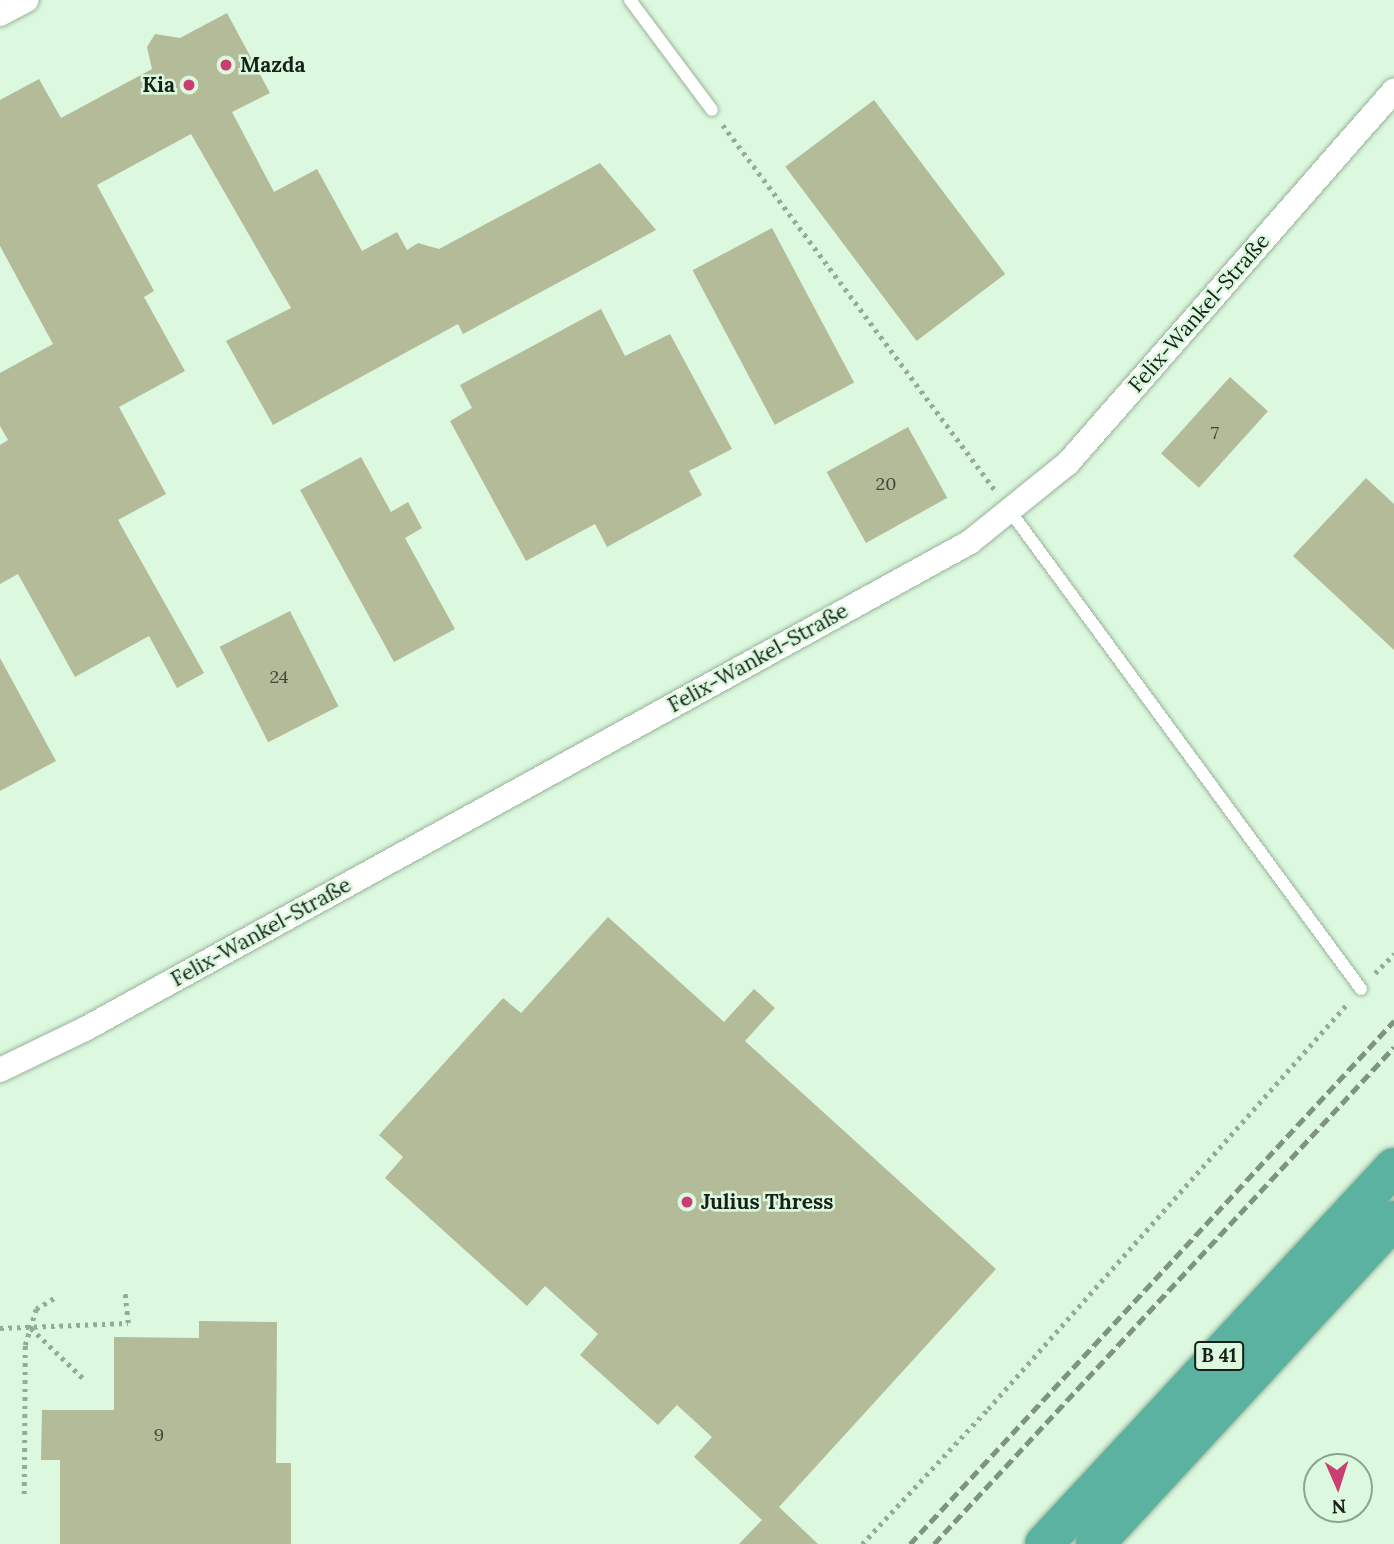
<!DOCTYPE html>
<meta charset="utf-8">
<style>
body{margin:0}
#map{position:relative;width:1394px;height:1544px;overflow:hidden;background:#dcf9df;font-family:Lora,serif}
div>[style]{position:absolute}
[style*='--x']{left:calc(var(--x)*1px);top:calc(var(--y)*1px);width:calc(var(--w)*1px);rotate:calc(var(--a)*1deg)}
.building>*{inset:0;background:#b3bb98;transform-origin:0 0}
.path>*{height:4.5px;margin-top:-2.25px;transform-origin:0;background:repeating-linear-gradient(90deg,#94ab97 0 3.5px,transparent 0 8.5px)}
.roads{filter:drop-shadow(0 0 2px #98b39a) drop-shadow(0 0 2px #98b39a)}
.service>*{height:12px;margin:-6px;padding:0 6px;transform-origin:6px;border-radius:6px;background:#fff}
.minor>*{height:24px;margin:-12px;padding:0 12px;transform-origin:12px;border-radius:12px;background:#fff}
.trunk>*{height:38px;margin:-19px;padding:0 19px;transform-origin:19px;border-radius:19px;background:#5cb2a0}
.rail>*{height:5px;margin-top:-2.5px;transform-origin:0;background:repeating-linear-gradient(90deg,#7f9381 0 10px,transparent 0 15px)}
.dots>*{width:19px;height:19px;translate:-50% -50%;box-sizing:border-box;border:4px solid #dcf9df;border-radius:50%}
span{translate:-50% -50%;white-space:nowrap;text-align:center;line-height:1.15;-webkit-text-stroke:5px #dcf9df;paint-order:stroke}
.number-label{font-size:18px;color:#3d4737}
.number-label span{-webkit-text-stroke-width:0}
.shield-label span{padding:2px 5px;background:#dcf9df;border:2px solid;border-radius:5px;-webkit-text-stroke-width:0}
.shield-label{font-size:19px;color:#162017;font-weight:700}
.poi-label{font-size:21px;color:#162017;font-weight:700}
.left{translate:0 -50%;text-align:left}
.right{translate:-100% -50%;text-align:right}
.street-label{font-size:21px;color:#162017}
.north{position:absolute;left:1303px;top:1453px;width:70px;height:70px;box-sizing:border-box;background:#dcf9df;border:2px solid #8da28f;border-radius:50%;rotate:177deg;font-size:19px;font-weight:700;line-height:28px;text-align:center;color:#162017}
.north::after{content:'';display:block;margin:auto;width:24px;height:32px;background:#ca3e71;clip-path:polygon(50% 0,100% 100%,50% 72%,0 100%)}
</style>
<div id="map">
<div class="building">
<div style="clip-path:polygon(227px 13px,270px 93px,232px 112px,274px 192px,317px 169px,362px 251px,397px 232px,407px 250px,418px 243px,439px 249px,600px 163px,656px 230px,463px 334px,458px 324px,273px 425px,226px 341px,291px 308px,191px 134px,97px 185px,154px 291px,144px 297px,185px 371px,119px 407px,166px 494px,118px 520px,204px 673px,177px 688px,149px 636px,75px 677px,18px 574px,0 584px,0 445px,8px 440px,0 426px,0 373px,53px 344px,0 246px,0 100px,39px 79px,61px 118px,152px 69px,147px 47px,155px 34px,180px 38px)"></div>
<div style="left:874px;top:100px;width:218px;height:111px;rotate:53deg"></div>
<div style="left:772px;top:228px;width:175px;height:90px;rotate:62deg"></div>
<div style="clip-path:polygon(601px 309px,625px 356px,670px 334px,732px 449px,689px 471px,702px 495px,607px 547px,595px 524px,526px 561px,450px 421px,472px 408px,460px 385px)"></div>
<div style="left:1230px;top:377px;width:51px;height:103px;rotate:42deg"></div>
<div style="left:908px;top:427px;width:81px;height:93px;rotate:61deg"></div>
<div style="clip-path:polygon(361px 457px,391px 512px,408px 502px,422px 528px,405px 538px,455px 629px,394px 662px,300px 490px)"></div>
<div style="clip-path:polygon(1366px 478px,1394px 504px,1394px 650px,1293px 556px)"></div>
<div style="left:290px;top:611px;width:107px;height:79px;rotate:63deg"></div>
<div style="clip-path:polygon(0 658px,56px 761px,0 791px)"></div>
<div style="clip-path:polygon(608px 917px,724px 1022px,754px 989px,775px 1008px,745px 1041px,996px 1269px,779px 1507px,818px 1544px,739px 1544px,762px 1520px,694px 1457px,712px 1437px,677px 1405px,658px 1425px,580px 1355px,598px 1334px,545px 1286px,527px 1306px,385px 1178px,403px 1157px,379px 1135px,503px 998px,521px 1013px)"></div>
<div style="clip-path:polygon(199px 1321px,277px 1322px,276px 1463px,291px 1463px,291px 1544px,60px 1544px,60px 1460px,41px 1460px,42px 1410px,114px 1410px,114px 1337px,199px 1338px)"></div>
</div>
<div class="path">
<div style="--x:723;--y:125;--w:454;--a:53.3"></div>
<div style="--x:1375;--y:973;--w:27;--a:-45"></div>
<div style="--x:0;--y:1328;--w:128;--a:-2.2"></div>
<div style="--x:128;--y:1323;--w:30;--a:-96"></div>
<div style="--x:31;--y:1328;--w:76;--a:43.9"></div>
<div style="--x:24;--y:1494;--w:149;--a:-89.6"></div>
<div style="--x:25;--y:1345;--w:38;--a:-73"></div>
<div style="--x:36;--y:1309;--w:21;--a:-31"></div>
<div style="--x:862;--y:1544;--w:185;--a:-47"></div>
<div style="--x:988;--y:1409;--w:543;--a:-48.44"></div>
</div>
<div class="roads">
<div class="service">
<div style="--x:630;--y:0;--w:137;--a:53.3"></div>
<div style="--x:1010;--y:511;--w:593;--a:53.71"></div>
</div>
<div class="minor">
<div style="--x:0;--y:14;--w:30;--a:-28"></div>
<div style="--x:0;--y:1070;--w:94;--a:-25.8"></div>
<div style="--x:85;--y:1029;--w:1010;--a:-28.82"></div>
<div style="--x:970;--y:542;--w:126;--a:-38.9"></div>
<div style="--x:1068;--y:463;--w:495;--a:-48.8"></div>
</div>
<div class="trunk">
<div style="--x:1044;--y:1544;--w:514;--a:-47.13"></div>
<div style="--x:1095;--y:1544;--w:441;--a:-47.3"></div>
</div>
</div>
<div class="rail">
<div style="--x:910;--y:1544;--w:713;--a:-47.22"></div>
<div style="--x:934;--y:1544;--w:677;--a:-47.21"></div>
</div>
<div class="dots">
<div style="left:226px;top:65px;background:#ca3e71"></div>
<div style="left:189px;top:85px;background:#ca3e71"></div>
<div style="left:687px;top:1202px;background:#ca3e71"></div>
</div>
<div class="number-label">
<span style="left:1215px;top:433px">7</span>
<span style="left:886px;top:484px">20</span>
<span style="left:279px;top:677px">24</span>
<span style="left:159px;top:1435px">9</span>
</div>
<div class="shield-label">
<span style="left:1219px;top:1356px">B 41</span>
</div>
<div class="poi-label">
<span class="left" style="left:240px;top:65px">Mazda</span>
<span class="right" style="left:175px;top:85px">Kia</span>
<span class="left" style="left:701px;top:1202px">Julius Thress</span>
</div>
<div class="street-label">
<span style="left:1199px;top:313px;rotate:-49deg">Felix-Wankel-Straße</span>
<span style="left:758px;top:658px;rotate:-29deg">Felix-Wankel-Straße</span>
<span style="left:261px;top:932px;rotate:-29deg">Felix-Wankel-Straße</span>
</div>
<div class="north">N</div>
</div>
